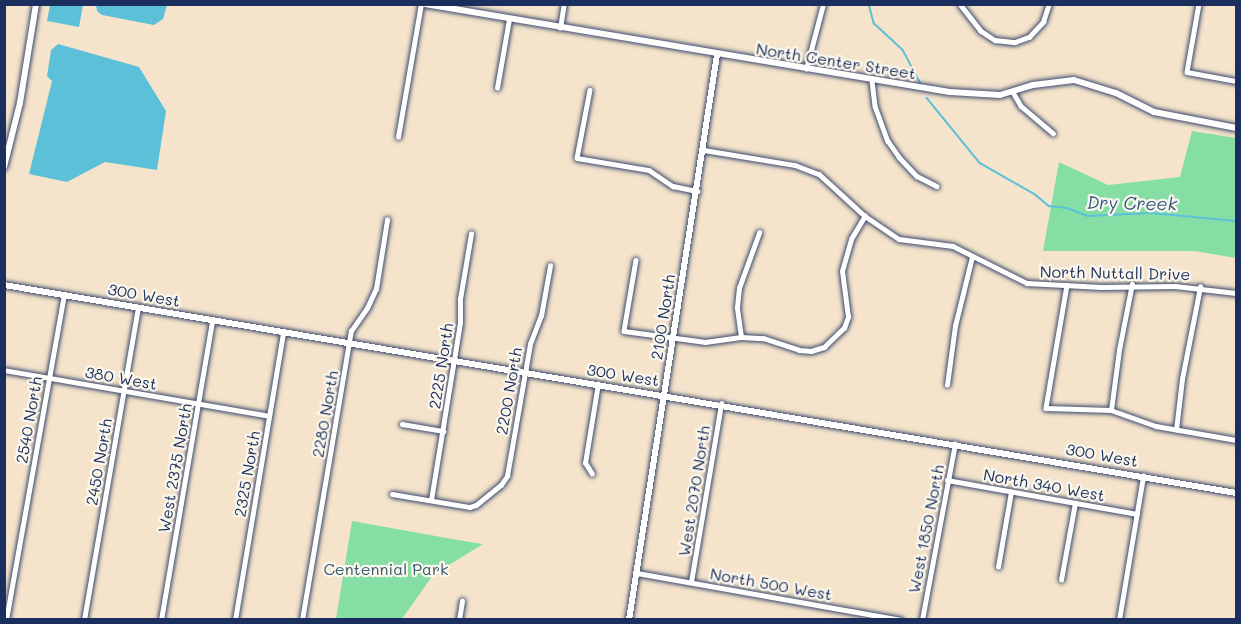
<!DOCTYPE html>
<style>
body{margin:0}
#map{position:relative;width:1241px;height:624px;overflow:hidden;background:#f5e4cb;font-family:Mali,sans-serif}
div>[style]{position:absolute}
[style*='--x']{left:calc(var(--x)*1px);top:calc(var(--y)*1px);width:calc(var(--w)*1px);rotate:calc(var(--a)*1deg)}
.green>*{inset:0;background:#85dfa5}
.water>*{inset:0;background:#5bc0d8}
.stream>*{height:1.5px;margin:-0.75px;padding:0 0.75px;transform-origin:0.75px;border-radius:0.75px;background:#5bc0d8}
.roads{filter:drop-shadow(0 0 2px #3c4a6e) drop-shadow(0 0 2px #3c4a6e)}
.minor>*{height:4.5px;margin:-2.25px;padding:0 2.25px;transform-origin:2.25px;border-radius:2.25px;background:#fff}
.tertiary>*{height:6px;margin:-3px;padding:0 3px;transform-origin:3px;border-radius:3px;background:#fff}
span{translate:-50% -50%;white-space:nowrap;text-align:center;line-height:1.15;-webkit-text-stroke:4.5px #fbf7ec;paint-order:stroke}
.street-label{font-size:16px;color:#1b2f5e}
.park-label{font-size:16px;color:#365b70}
.water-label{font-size:18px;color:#2e5a83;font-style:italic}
.frame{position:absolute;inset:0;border:6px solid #1b2f5e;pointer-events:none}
</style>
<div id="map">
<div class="green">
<div style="clip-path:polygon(1192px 131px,1236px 138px,1236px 258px,1195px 251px,1043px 251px,1059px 162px,1108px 185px,1180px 177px)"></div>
<div style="clip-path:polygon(352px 521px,458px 540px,483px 544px,433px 575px,402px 619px,336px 619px)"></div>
</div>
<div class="water">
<div style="clip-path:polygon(50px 5px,83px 5px,79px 27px,47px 21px)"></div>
<div style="clip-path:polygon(96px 5px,96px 4px,167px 5px,163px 19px,154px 25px,102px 15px,97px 11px)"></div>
<div style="clip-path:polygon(58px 44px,139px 67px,166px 111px,157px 170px,105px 162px,67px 182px,29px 174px,52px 81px,47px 76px,51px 50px)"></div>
</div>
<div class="stream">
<div style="--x:869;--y:4;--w:20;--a:75"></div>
<div style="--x:874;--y:23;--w:40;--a:43"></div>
<div style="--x:903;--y:50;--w:38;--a:62"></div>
<div style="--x:927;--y:98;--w:84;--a:50.8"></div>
<div style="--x:980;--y:163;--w:64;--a:29.7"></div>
<div style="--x:1036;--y:195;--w:17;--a:40"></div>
<div style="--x:1049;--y:206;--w:18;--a:6"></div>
<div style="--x:1067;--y:208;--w:22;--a:21"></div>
<div style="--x:1088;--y:216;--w:63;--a:-2.7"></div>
<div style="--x:1151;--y:213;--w:85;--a:5.4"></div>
</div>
<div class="roads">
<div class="minor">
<div style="--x:960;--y:4;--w:34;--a:52"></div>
<div style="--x:981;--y:31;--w:17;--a:33"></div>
<div style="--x:995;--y:40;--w:20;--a:6"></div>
<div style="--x:1015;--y:42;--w:15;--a:-20"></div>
<div style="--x:1029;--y:37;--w:21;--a:-47"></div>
<div style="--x:1043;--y:22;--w:19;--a:-72"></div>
<div style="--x:1199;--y:4;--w:69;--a:100"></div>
<div style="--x:1187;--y:72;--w:50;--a:10.4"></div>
<div style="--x:560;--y:28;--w:24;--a:-81"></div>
<div style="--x:806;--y:69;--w:67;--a:-75.3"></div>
<div style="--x:872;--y:81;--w:25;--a:83"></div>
<div style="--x:875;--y:106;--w:37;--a:70"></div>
<div style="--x:888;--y:141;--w:19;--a:55"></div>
<div style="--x:899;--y:157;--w:26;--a:47"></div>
<div style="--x:917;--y:176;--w:22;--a:27"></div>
<div style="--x:497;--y:88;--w:70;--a:-80.1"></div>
<div style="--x:590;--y:90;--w:69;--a:100.8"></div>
<div style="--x:577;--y:158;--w:73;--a:9.5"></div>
<div style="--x:649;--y:170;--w:29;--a:34"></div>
<div style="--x:673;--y:186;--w:25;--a:12"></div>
<div style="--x:1013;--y:92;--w:16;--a:60"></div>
<div style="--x:1021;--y:106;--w:42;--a:40.2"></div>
<div style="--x:398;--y:137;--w:135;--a:-80.2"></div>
<div style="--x:704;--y:150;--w:92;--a:9.4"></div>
<div style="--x:795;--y:165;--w:26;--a:21"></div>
<div style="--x:819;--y:174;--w:62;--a:42.4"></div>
<div style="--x:865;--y:216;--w:41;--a:34.1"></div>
<div style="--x:899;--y:239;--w:54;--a:7.4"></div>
<div style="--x:953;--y:246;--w:83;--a:26.6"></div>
<div style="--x:1027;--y:283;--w:74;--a:3.1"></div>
<div style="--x:1101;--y:287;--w:74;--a:-0.8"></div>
<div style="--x:1175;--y:286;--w:61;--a:6.5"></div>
<div style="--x:636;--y:260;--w:72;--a:99.6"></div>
<div style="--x:624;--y:331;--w:82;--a:7.7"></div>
<div style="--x:705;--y:342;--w:36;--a:-8"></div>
<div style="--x:741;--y:337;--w:22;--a:3"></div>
<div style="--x:763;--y:338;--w:38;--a:18"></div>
<div style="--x:799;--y:350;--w:12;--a:5"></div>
<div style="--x:811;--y:351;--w:14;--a:-17"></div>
<div style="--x:824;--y:347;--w:28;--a:-44"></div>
<div style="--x:844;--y:328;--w:12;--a:-70"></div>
<div style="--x:848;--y:317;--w:46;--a:-97.4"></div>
<div style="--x:842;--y:271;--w:33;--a:-74"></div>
<div style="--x:851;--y:239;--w:27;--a:-59"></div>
<div style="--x:1067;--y:285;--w:125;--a:99.7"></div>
<div style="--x:1046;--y:408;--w:65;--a:1.8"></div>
<div style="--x:1111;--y:410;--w:48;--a:19.6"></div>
<div style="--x:1156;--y:426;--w:81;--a:9.9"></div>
<div style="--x:741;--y:337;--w:30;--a:-98"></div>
<div style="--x:737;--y:307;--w:19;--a:-84"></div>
<div style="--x:739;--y:288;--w:59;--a:-70"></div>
<div style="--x:4;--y:370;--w:269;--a:9.8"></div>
<div style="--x:947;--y:385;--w:60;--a:-82.3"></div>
<div style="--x:955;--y:326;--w:71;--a:-76.2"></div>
<div style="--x:1111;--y:410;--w:61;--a:-82.4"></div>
<div style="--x:1119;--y:350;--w:67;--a:-78.9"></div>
<div style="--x:402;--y:424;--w:42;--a:9.7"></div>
<div style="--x:1176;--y:430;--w:51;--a:-83.3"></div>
<div style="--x:1182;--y:379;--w:94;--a:-78.9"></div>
<div style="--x:592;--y:474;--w:13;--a:-122"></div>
<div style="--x:585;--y:463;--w:80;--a:-80.7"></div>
<div style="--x:947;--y:480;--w:193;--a:10.1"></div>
<div style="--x:392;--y:494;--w:79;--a:9.5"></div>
<div style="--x:470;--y:507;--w:6;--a:-18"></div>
<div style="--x:476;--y:505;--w:32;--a:-39"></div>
<div style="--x:501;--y:485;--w:11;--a:-56"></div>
<div style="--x:507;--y:476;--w:134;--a:-80.1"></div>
<div style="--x:530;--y:344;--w:30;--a:-69"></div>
<div style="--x:541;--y:316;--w:51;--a:-79.8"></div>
<div style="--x:431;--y:500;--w:180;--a:-80.7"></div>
<div style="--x:460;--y:322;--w:23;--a:-90"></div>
<div style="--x:460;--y:299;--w:66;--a:-80.4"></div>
<div style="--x:998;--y:567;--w:76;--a:-80.2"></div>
<div style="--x:637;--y:573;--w:268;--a:10.1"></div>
<div style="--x:1061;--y:580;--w:78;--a:-79.7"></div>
<div style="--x:691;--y:582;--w:181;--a:-80.4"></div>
<div style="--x:6;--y:620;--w:330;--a:-79.9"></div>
<div style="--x:84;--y:620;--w:317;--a:-80.2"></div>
<div style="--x:161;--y:620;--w:303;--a:-80.3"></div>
<div style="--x:235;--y:620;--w:291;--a:-80.5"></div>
<div style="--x:302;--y:620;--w:293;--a:-80.4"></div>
<div style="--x:351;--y:331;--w:28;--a:-55"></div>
<div style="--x:367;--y:308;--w:21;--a:-65"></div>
<div style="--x:376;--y:289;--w:70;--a:-80.9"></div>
<div style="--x:459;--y:620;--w:19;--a:-81"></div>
<div style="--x:922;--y:620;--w:179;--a:-79.4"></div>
<div style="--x:1119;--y:620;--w:146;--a:-80.5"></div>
</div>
<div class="tertiary">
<div style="--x:425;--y:4;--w:532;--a:9.52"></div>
<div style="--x:950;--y:92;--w:50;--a:3.4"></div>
<div style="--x:1000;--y:95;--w:34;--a:-17"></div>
<div style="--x:1033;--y:85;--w:41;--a:-7"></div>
<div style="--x:1074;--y:80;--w:44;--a:17.2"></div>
<div style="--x:1116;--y:93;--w:42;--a:26.6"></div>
<div style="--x:1154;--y:112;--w:84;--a:11"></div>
<div style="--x:4;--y:167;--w:66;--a:-76"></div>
<div style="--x:20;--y:103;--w:100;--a:-80.8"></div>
<div style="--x:4;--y:285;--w:1249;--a:9.58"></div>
<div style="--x:629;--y:620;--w:572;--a:-81.15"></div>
</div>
</div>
<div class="street-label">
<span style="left:836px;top:61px;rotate:9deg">North Center Street</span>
<span style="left:1115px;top:273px;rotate:1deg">North Nuttall Drive</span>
<span style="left:144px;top:295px;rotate:10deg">300 West</span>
<span style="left:663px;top:317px;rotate:-81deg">2100 North</span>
<span style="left:441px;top:366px;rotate:-81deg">2225 North</span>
<span style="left:623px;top:375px;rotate:9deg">300 West</span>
<span style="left:121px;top:378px;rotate:10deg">380 West</span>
<span style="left:509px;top:391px;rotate:-80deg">2200 North</span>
<span style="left:325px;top:414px;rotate:-80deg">2280 North</span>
<span style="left:29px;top:420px;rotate:-80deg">2540 North</span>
<span style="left:1102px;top:455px;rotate:10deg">300 West</span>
<span style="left:99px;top:462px;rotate:-80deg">2450 North</span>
<span style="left:175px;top:468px;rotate:-80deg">West 2375 North</span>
<span style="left:247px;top:474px;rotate:-80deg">2325 North</span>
<span style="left:1044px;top:485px;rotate:10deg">North 340 West</span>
<span style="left:694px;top:491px;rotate:-81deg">West 2070 North</span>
<span style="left:926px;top:529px;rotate:-79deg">West 1850 North</span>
<span style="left:771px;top:584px;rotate:10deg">North 500 West</span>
</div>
<div class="park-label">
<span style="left:386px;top:569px">Centennial Park</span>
</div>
<div class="water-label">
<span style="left:1132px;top:203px;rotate:1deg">Dry Creek</span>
</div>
<div class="frame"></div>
</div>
